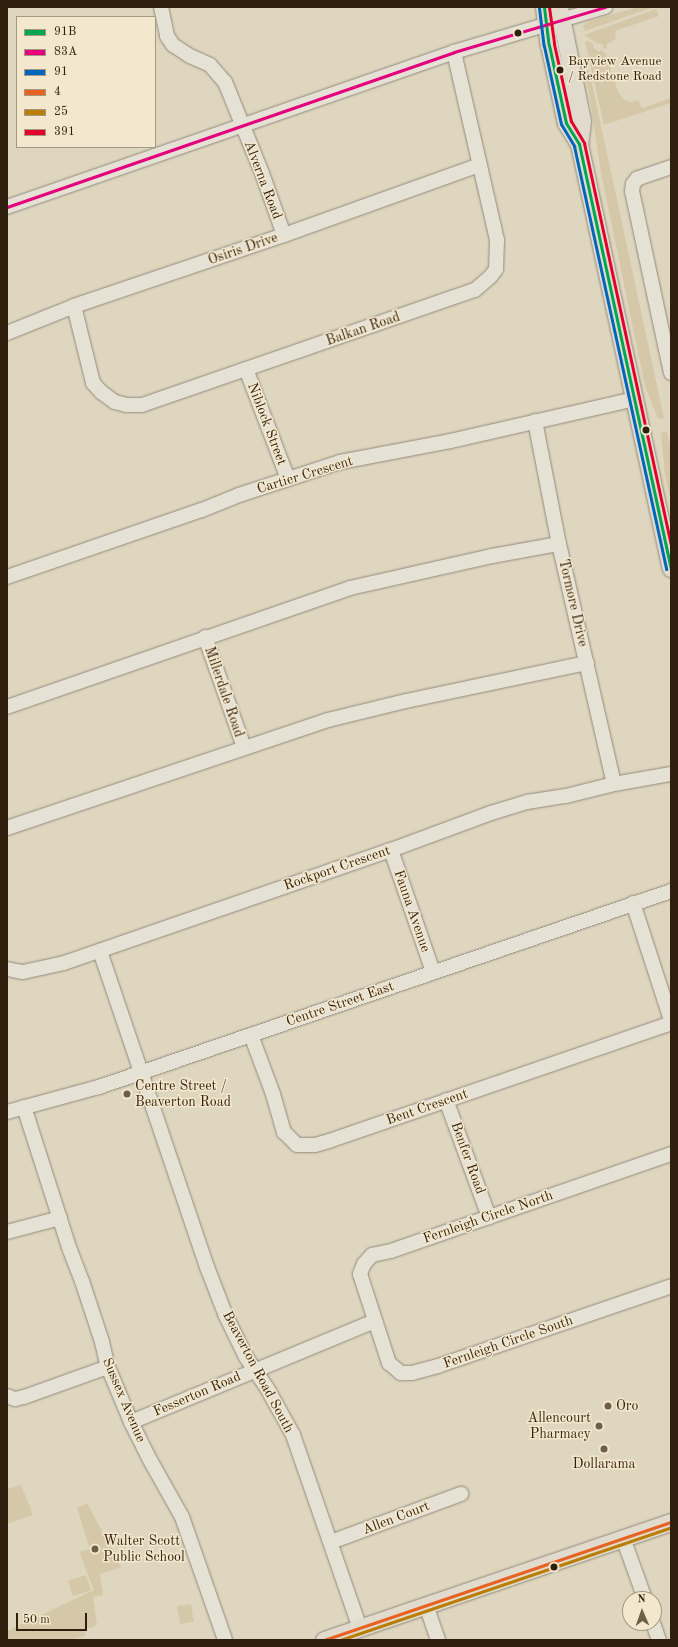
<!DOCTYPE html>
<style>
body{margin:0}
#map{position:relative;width:678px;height:1647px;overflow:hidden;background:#dfd6bf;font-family:"Old Standard TT",serif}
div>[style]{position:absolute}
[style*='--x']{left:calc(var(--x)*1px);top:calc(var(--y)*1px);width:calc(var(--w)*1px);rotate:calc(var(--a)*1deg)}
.green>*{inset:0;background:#d5c8a8;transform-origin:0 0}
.roads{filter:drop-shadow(0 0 1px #918a7b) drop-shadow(0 0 1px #918a7b)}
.minor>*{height:14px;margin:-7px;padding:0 7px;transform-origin:7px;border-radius:7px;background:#e6e1d5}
.major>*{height:17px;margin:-8.5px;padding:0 8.5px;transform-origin:8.5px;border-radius:8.5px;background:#e1dbce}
.bus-1>*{height:3px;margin:-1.5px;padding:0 1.5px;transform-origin:1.5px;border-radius:1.5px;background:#00a651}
.bus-2>*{height:3px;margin:-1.5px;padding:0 1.5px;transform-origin:1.5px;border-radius:1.5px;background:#e5007d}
.bus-3>*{height:3px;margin:-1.5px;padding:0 1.5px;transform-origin:1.5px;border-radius:1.5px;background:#0065bd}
.bus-4>*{height:3px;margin:-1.5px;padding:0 1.5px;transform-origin:1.5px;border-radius:1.5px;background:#e86221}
.bus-5>*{height:3px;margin:-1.5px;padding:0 1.5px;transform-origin:1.5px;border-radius:1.5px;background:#bb7e04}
.bus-6>*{height:3px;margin:-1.5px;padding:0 1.5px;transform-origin:1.5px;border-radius:1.5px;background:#e4002b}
.dots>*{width:11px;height:11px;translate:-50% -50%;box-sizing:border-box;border:2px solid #f3e8cd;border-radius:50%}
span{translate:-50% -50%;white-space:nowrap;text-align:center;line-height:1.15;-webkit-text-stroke:3px #f3e8cd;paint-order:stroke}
.bus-label{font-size:13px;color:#301f0d}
.left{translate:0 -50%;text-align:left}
.street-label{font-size:14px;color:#301f0d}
.poi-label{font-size:14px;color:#301f0d}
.right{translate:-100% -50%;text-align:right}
.frame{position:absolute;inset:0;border:8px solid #301f0d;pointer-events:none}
.legend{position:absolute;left:16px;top:16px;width:140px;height:132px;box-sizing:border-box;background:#f3e8cd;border:1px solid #a59880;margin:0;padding:5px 7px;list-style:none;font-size:12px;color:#301f0d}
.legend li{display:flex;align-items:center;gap:8px;height:20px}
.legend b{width:20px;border:1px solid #a59880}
.north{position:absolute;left:622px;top:1591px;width:40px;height:40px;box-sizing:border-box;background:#f3e8cd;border:1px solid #a59880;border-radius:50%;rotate:358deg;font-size:11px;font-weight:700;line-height:16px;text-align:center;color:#301f0d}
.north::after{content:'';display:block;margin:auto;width:14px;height:18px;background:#6d5f4b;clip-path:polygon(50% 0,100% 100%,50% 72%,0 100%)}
.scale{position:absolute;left:16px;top:1613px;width:71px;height:18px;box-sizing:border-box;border:2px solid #301f0d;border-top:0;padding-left:5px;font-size:12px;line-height:14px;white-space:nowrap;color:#301f0d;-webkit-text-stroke:3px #f3e8cd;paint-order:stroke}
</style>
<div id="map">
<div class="green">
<div style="clip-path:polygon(638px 7px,654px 7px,585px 31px,583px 26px,590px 21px)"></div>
<div style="clip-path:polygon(656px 9px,659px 16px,615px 31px,616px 39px,607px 44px,606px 49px,602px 48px,604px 46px,599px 43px,598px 44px,584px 35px)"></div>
<div style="clip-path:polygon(585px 41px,591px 42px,594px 45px,593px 47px,599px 52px,601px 50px,606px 54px,618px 92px,624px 100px,631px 102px,638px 100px,642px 108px,671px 98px,671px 103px,604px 125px)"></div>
<div style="clip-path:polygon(589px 70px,664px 418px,658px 419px,645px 386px,601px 173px,589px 93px,584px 71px)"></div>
<div style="clip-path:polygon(667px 432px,671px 450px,671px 502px,665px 475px,661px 433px)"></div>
<div style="clip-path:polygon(21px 1485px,33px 1515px,7px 1524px,7px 1489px)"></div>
<div style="clip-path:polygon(87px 1503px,121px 1567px,100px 1574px,103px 1595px,93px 1597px,97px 1625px,94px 1625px,95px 1627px,84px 1629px,85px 1636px,70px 1640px,7px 1640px,7px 1631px,94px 1590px,79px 1552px,90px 1549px,77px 1508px)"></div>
<div style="left:86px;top:1575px;width:16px;height:19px;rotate:72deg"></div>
<div style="left:191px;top:1604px;width:18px;height:14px;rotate:81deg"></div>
</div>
<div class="roads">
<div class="minor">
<div style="--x:161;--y:7;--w:30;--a:78"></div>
<div style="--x:167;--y:36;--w:11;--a:56"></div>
<div style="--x:173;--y:45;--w:20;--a:33"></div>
<div style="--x:190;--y:56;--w:22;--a:24"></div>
<div style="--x:210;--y:65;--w:23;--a:49"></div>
<div style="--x:225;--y:82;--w:98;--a:67.9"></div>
<div style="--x:262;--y:173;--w:66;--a:70.5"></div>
<div style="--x:671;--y:167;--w:36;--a:161"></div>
<div style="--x:637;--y:179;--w:6;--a:129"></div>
<div style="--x:633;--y:184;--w:7;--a:98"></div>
<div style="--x:632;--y:191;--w:186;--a:77.9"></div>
<div style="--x:7;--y:207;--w:473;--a:-19.1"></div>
<div style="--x:454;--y:52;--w:158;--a:-16.6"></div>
<div style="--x:74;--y:306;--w:79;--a:76.1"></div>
<div style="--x:93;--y:383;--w:12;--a:48"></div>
<div style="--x:101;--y:392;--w:17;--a:36"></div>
<div style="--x:115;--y:402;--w:11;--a:15"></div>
<div style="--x:126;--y:405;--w:16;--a:0"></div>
<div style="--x:142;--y:405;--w:352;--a:-19.1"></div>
<div style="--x:475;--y:290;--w:21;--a:-41"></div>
<div style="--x:491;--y:276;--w:9;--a:-54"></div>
<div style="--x:496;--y:269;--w:29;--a:-88"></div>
<div style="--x:497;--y:240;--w:193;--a:-102.9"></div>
<div style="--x:7;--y:333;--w:72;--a:-21.9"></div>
<div style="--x:74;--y:306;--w:222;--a:-18.7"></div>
<div style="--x:284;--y:235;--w:208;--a:-19.7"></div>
<div style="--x:246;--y:369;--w:118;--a:69.1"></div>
<div style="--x:535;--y:421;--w:125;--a:79"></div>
<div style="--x:559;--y:544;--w:246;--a:77.1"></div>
<div style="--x:7;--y:577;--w:206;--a:-19"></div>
<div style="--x:202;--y:510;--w:40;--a:-22"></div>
<div style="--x:239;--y:495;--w:106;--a:-18.1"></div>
<div style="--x:340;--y:462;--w:112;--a:-10.8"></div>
<div style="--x:450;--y:441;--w:190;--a:-12.8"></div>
<div style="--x:205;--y:637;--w:117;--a:70.5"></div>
<div style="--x:7;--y:707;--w:363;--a:-19.1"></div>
<div style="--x:350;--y:588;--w:146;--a:-12.7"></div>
<div style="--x:492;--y:556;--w:68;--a:-10.2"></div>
<div style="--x:7;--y:828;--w:339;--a:-18.6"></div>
<div style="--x:328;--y:720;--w:80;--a:-13.7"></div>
<div style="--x:406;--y:701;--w:185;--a:-11.9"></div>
<div style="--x:391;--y:850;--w:129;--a:71"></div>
<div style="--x:633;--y:903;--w:123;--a:72"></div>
<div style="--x:100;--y:951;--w:334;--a:71.3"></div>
<div style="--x:207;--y:1267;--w:53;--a:68.8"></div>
<div style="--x:226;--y:1316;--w:46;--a:64"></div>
<div style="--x:246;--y:1357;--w:37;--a:56"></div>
<div style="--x:267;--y:1388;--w:54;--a:61"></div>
<div style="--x:293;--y:1435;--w:204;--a:70.9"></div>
<div style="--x:7;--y:969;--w:16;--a:11"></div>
<div style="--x:23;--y:972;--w:42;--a:-12.4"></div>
<div style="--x:64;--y:963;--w:346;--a:-19.1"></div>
<div style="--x:391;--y:850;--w:107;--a:-20.3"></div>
<div style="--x:491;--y:813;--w:38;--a:-17"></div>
<div style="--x:527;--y:802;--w:39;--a:-9"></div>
<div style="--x:566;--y:796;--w:49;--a:-14"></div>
<div style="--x:614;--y:784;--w:58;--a:-10"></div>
<div style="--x:251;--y:1035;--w:63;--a:69.6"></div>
<div style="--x:273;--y:1094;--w:40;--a:74"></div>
<div style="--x:284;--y:1132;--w:18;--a:45"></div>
<div style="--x:297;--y:1145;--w:18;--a:0"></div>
<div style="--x:315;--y:1145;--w:15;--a:-16"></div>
<div style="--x:329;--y:1141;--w:362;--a:-19"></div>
<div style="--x:446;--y:1100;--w:125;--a:69.8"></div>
<div style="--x:24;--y:1107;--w:150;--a:72.2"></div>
<div style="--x:70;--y:1250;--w:33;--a:69"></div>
<div style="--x:82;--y:1281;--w:64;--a:71.8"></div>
<div style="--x:102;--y:1342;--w:26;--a:77"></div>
<div style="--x:108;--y:1367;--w:60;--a:67.3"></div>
<div style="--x:131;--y:1422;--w:42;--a:63.4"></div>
<div style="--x:150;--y:1460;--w:65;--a:60.7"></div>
<div style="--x:182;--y:1517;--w:130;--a:70.7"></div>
<div style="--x:7;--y:1112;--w:95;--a:-15.2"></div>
<div style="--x:99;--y:1087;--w:605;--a:-18.91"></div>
<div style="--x:671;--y:1154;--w:296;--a:160.9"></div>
<div style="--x:391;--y:1251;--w:19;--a:168"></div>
<div style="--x:372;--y:1255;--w:12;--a:132"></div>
<div style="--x:364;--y:1264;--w:11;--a:112"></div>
<div style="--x:360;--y:1274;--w:94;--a:72"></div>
<div style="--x:389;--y:1363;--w:16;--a:40"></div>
<div style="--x:401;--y:1373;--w:11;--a:0"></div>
<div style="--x:412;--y:1373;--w:27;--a:-15"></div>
<div style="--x:438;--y:1366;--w:246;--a:-18.9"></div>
<div style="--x:7;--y:1232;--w:55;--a:-14.8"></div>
<div style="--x:7;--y:1396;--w:9;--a:21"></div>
<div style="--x:15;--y:1399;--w:9;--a:-13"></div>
<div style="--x:24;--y:1397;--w:89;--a:-19.7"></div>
<div style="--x:131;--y:1422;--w:264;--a:-22.5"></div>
<div style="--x:623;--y:1538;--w:65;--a:70.2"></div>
<div style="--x:331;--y:1542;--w:139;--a:-20.3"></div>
<div style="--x:426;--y:1605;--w:37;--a:71"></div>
<div style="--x:653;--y:1623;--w:18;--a:71"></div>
</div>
<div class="major">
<div style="--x:544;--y:7;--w:38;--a:83"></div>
<div style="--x:549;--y:45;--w:80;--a:77.7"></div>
<div style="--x:566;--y:123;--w:25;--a:58"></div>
<div style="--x:559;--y:7;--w:116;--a:78.6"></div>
<div style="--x:582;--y:121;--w:23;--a:97"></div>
<div style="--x:579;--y:144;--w:434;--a:77.8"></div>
<div style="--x:324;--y:1640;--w:367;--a:-18.8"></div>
</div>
</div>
<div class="bus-1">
<div style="--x:544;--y:7;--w:38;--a:83"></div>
<div style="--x:549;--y:45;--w:80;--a:77.7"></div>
<div style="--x:566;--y:123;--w:25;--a:58"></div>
<div style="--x:579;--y:144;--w:434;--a:77.8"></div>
</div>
<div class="bus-2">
<div style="--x:7;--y:207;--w:473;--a:-19.1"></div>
<div style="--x:454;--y:52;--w:158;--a:-16.6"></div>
</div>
<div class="bus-3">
<div style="--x:539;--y:8;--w:38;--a:83"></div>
<div style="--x:544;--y:46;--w:80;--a:77.7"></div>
<div style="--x:561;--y:124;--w:26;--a:59"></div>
<div style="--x:574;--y:146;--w:433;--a:77.7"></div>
</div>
<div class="bus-4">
<div style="--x:324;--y:1640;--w:367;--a:-18.8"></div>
</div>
<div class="bus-5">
<div style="--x:340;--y:1640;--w:350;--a:-18.8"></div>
</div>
<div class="bus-6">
<div style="--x:549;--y:7;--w:37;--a:82"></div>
<div style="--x:554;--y:44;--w:79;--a:77.6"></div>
<div style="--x:571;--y:121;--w:26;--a:59"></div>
<div style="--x:584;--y:143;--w:410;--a:77.8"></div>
</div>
<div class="dots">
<div style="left:518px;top:33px;background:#301f0d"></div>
<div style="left:560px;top:70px;background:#301f0d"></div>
<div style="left:646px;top:430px;background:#301f0d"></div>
<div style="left:127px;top:1094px;background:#6d5f4b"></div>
<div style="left:608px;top:1406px;background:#6d5f4b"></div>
<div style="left:599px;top:1426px;background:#6d5f4b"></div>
<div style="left:604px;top:1449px;background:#6d5f4b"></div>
<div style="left:95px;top:1549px;background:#6d5f4b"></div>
<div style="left:554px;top:1567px;background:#301f0d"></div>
</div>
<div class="bus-label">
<span class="left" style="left:568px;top:70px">Bayview Avenue<br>/ Redstone Road</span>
</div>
<div class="street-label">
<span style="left:263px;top:180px;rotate:69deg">Alverna Road</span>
<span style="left:243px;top:249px;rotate:-19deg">Osiris Drive</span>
<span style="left:363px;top:329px;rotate:-19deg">Balkan Road</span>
<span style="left:267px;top:424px;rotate:69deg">Niblock Street</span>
<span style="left:305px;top:475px;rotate:-17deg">Cartier Crescent</span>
<span style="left:573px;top:603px;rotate:77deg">Tormore Drive</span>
<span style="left:224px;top:692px;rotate:71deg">Millerdale Road</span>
<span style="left:337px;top:868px;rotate:-19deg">Rockport Crescent</span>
<span style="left:412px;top:911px;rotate:71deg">Fauna Avenue</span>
<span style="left:340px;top:1004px;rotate:-19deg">Centre Street East</span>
<span style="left:427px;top:1107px;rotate:-19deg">Bent Crescent</span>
<span style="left:468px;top:1158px;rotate:70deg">Benfer Road</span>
<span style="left:488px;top:1217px;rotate:-19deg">Fernleigh Circle North</span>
<span style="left:508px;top:1342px;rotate:-19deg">Fernleigh Circle South</span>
<span style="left:258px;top:1372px;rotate:62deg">Beaverton Road South</span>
<span style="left:197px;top:1394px;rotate:-23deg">Fesserton Road</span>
<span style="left:124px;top:1400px;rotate:67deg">Sussex Avenue</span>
<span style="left:396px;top:1518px;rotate:-21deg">Allen Court</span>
</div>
<div class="poi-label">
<span class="left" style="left:135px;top:1094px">Centre Street /<br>Beaverton Road</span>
<span class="left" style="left:616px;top:1406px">Oro</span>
<span class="right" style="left:591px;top:1426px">Allencourt<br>Pharmacy</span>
<span style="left:604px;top:1464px">Dollarama</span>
<span class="left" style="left:103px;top:1549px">Walter Scott<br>Public School</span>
</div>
<div class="frame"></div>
<ul class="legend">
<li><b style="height:5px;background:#00a651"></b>91B</li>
<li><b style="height:5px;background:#e5007d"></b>83A</li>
<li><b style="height:5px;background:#0065bd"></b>91</li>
<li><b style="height:5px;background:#e86221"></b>4</li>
<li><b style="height:5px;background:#bb7e04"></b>25</li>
<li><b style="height:5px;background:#e4002b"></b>391</li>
</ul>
<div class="north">N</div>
<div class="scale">50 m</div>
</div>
